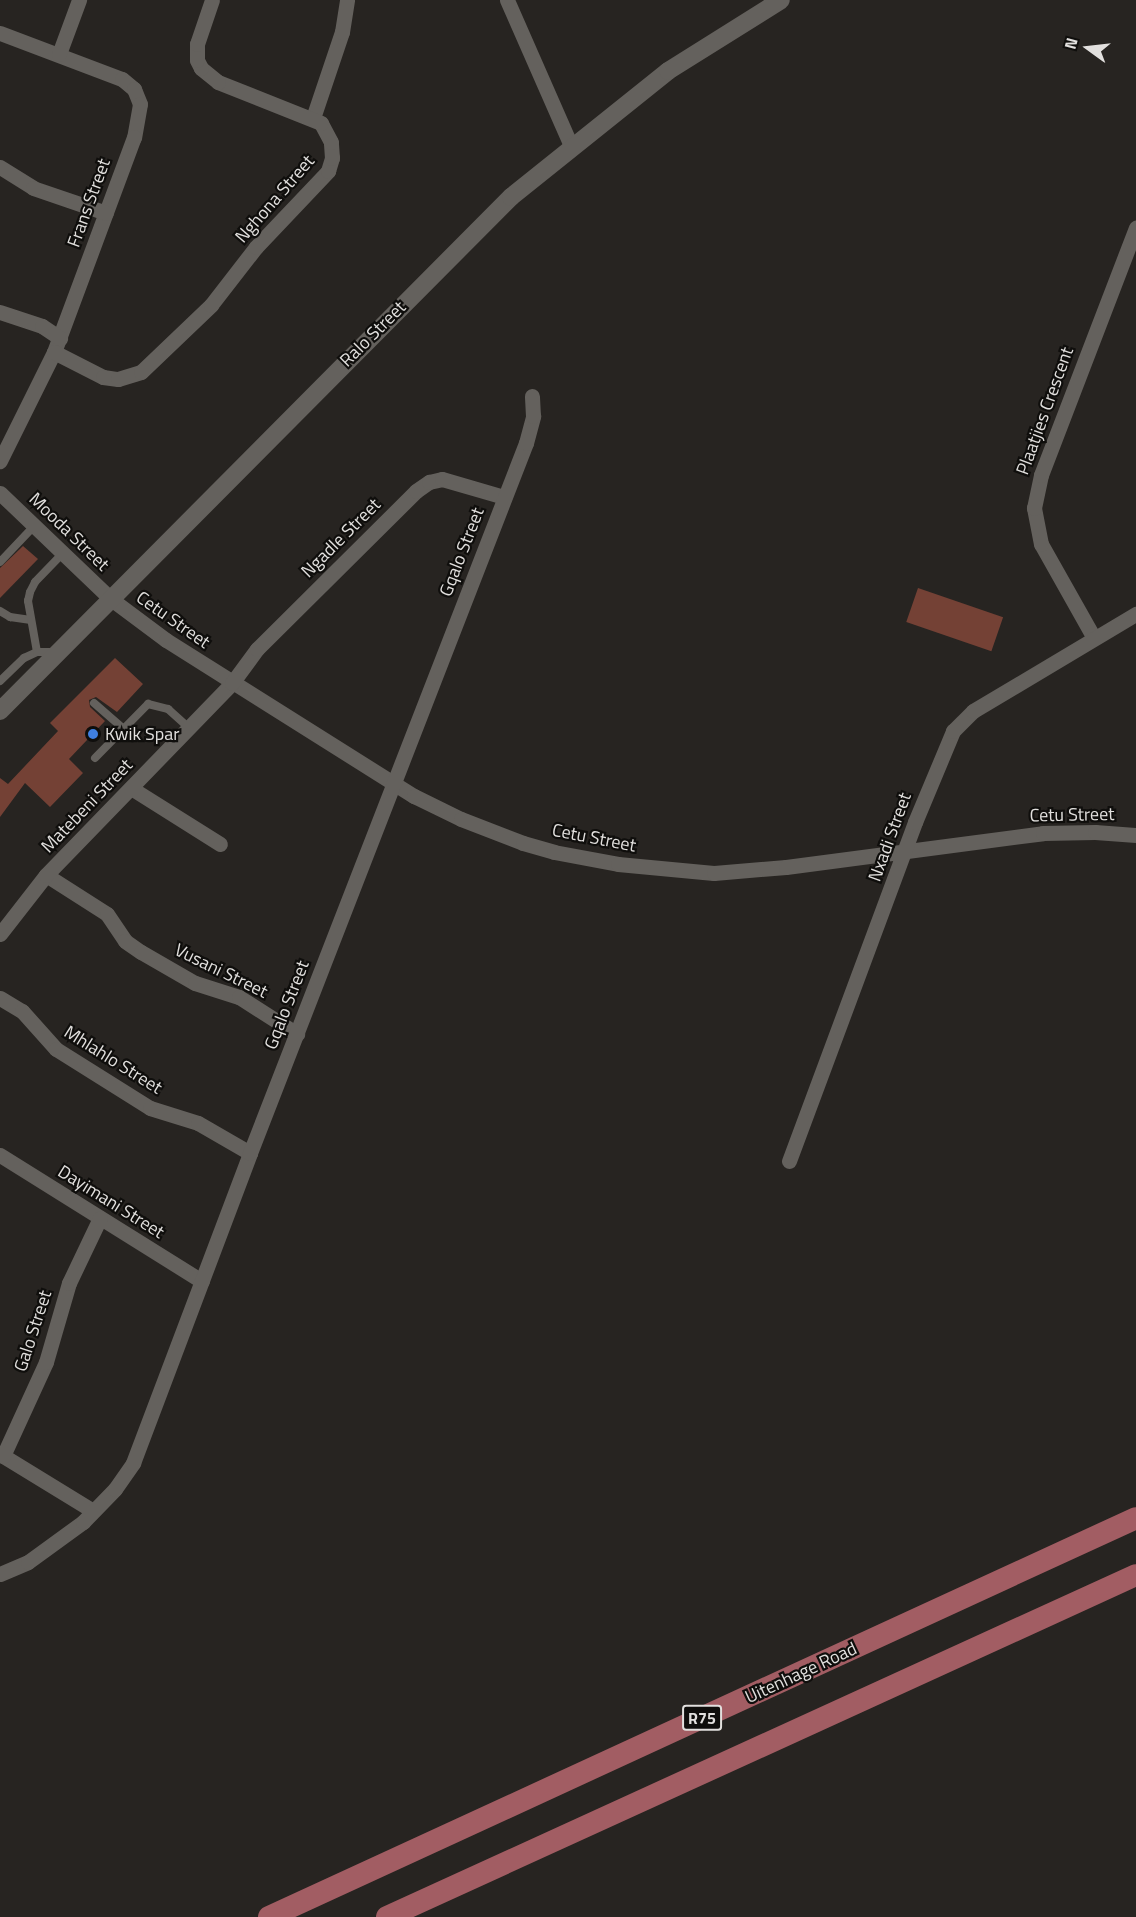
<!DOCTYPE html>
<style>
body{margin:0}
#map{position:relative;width:1136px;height:1917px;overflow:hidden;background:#272421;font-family:"Titillium Web",sans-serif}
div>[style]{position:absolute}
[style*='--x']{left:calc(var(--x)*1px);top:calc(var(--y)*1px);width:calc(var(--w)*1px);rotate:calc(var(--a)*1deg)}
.building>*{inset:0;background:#744135;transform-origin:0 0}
.service>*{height:8px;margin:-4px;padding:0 4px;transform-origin:4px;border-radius:4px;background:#64615d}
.minor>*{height:15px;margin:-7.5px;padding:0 7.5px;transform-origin:7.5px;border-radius:7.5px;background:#64615d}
.tertiary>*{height:18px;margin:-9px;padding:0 9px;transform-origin:9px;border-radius:9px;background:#64615d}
.primary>*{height:22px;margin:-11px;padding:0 11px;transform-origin:11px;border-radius:11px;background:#a25d63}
.dots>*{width:16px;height:16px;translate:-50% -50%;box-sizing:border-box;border:3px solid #0f0e0c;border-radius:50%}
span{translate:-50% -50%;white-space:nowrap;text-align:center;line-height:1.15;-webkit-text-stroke:4.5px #0f0e0c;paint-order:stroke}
.shield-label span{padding:2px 4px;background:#0f0e0c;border:2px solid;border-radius:4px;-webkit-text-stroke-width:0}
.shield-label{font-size:16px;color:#e2e0de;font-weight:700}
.street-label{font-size:18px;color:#e2e0de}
.poi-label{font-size:18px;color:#e2e0de}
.left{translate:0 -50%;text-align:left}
.north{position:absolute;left:1058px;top:18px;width:60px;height:60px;-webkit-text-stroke:4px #0f0e0c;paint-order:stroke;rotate:285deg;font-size:16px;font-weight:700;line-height:24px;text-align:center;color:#e2e0de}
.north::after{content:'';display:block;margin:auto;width:21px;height:27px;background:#e2e0de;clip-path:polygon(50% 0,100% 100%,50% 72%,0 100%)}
</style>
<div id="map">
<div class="building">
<div style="clip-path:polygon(23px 546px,38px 559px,0 598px,0 568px)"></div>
<div style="left:918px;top:588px;width:90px;height:36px;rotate:19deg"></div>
<div style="clip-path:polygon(115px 658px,143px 684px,117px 712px,96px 697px,89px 700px,90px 707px,105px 721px,69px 759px,83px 773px,50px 807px,25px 783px,0 817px,0 778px,8px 784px,58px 731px,50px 723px)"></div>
</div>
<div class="service">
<div style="--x:0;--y:562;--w:50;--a:-46.6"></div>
<div style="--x:0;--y:611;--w:12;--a:31"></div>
<div style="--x:10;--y:617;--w:21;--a:8"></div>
<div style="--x:37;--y:652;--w:52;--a:-100"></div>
<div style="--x:28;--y:601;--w:9;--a:-77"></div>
<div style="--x:30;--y:592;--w:11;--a:-63"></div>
<div style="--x:35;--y:582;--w:40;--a:-46"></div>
<div style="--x:0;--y:681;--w:33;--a:-44"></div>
<div style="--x:24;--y:658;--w:14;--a:-25"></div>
<div style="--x:37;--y:652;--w:19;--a:0"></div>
<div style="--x:94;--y:703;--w:38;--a:41"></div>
<div style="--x:95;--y:758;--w:76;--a:-45.5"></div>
<div style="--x:148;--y:704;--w:21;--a:14"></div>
<div style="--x:168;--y:709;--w:28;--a:42"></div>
</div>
<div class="minor">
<div style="--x:507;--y:0;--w:159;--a:66.3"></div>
<div style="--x:0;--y:33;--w:130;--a:20.7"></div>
<div style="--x:122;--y:79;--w:16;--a:40"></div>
<div style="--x:134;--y:89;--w:16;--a:68"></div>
<div style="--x:140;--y:104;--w:34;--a:100"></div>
<div style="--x:134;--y:137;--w:229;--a:110.4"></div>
<div style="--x:54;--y:352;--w:122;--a:116.4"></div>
<div style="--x:59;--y:54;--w:58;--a:-69.7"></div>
<div style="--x:313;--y:118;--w:91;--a:-71.4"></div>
<div style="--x:342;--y:32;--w:32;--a:-81"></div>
<div style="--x:0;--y:167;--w:39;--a:32"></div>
<div style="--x:33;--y:188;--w:77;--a:18.9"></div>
<div style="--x:0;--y:312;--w:44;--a:18.4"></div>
<div style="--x:42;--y:326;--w:22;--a:34"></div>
<div style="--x:54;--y:352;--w:55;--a:27"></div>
<div style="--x:103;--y:377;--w:15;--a:8"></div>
<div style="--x:118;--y:379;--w:24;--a:-17"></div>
<div style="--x:141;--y:372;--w:97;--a:-43.7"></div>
<div style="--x:211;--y:305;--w:73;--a:-52.2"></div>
<div style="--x:256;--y:247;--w:105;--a:-46.5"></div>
<div style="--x:328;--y:171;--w:14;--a:-73"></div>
<div style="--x:332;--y:158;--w:16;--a:-94"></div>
<div style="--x:331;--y:142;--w:21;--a:-118"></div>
<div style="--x:321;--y:123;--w:111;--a:-158.3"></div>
<div style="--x:218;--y:82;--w:22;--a:-141"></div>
<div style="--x:201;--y:68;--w:9;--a:-117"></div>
<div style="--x:197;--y:60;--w:16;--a:-90"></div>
<div style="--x:197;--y:44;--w:46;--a:-71.2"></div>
<div style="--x:0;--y:493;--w:153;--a:43.7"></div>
<div style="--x:111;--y:599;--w:69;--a:36.7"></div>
<div style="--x:166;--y:640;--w:293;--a:32.2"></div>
<div style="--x:414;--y:796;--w:52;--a:26.1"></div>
<div style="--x:461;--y:819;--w:66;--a:21.2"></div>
<div style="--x:523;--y:843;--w:32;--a:16"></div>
<div style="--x:554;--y:852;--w:65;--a:10.6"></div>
<div style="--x:618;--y:864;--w:96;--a:5.4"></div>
<div style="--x:714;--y:873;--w:72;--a:-4.8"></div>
<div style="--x:786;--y:867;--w:259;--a:-7.5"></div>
<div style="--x:1043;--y:833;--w:52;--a:-1.1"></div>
<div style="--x:1095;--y:832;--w:41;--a:4.2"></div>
<div style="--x:1094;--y:638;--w:108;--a:-119.4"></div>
<div style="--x:1041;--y:544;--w:37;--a:-101"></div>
<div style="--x:1034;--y:508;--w:34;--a:-78"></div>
<div style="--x:1041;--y:475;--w:265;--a:-69"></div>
<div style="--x:131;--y:788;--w:105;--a:32.2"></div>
<div style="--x:46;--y:875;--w:72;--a:32.6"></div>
<div style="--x:107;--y:914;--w:32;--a:56"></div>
<div style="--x:125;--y:941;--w:19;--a:35"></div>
<div style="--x:141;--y:952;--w:62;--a:29.9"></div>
<div style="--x:195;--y:983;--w:46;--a:17.7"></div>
<div style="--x:239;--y:997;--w:69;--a:32.5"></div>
<div style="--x:0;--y:934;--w:75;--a:-52.1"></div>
<div style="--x:46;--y:875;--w:267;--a:-45.9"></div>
<div style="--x:232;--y:683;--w:42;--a:-53.7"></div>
<div style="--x:257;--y:649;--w:224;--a:-44.8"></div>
<div style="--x:416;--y:491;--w:16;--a:-35"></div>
<div style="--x:429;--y:482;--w:13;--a:-13"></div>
<div style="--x:442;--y:479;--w:65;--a:16.2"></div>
<div style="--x:0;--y:998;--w:26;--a:31"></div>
<div style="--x:22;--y:1011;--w:51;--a:48.2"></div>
<div style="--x:56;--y:1049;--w:111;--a:32.1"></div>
<div style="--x:150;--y:1108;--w:50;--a:17.4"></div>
<div style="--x:198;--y:1123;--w:60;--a:30"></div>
<div style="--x:0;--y:1155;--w:238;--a:32"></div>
<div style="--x:789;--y:1161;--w:362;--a:-69.6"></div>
<div style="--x:915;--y:822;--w:99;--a:-67.3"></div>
<div style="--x:953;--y:731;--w:28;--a:-45"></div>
<div style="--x:973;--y:711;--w:190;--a:-30.8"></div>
<div style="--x:0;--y:1454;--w:109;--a:31.5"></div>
<div style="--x:3;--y:1456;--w:103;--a:-65.4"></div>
<div style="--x:46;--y:1362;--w:82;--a:-73.8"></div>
<div style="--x:69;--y:1283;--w:72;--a:-64.5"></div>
<div style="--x:0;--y:1574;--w:30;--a:-23"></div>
<div style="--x:28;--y:1562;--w:68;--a:-36"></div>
<div style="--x:83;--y:1522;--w:46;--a:-45.9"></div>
<div style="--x:115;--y:1489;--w:32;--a:-55"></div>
<div style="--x:133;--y:1463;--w:331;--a:-69.3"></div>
<div style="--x:250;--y:1153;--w:762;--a:-68.76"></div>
<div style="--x:526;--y:443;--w:28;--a:-75"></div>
<div style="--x:533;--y:416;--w:20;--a:-93"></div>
</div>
<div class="tertiary">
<div style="--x:0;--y:711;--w:725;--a:-45.17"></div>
<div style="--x:511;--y:197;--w:201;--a:-38.7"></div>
<div style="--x:668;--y:71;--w:133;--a:-32.1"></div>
</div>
<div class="primary">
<div style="--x:269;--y:1917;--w:954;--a:-24.71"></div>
<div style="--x:387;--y:1917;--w:823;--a:-24.54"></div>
</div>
<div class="dots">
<div style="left:93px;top:734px;background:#3f7fe0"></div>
</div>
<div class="shield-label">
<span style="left:702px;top:1718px">R75</span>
</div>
<div class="street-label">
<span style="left:275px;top:199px;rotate:-49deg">Nghona Street</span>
<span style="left:89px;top:203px;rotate:-70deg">Frans Street</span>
<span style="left:373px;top:334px;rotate:-45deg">Ralo Street</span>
<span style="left:1045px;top:411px;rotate:-70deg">Plaatjies Crescent</span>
<span style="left:69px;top:532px;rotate:44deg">Mooda Street</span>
<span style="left:341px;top:538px;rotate:-45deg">Ngadle Street</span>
<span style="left:462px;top:552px;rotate:-69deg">Gqalo Street</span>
<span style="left:173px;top:620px;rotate:35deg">Cetu Street</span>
<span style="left:87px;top:806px;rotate:-46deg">Matebeni Street</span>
<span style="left:1072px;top:815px;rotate:-1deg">Cetu Street</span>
<span style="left:890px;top:837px;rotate:-70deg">Nxadi Street</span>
<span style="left:594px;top:838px;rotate:11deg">Cetu Street</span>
<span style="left:221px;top:971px;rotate:26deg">Vusani Street</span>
<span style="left:287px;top:1005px;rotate:-69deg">Gqalo Street</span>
<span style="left:113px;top:1060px;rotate:32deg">Mhlahlo Street</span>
<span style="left:111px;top:1202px;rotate:32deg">Dayimani Street</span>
<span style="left:33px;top:1331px;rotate:-72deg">Galo Street</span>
<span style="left:801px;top:1673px;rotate:-25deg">Uitenhage Road</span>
</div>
<div class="poi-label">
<span class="left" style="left:105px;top:734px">Kwik Spar</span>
</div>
<div class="north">N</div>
</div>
